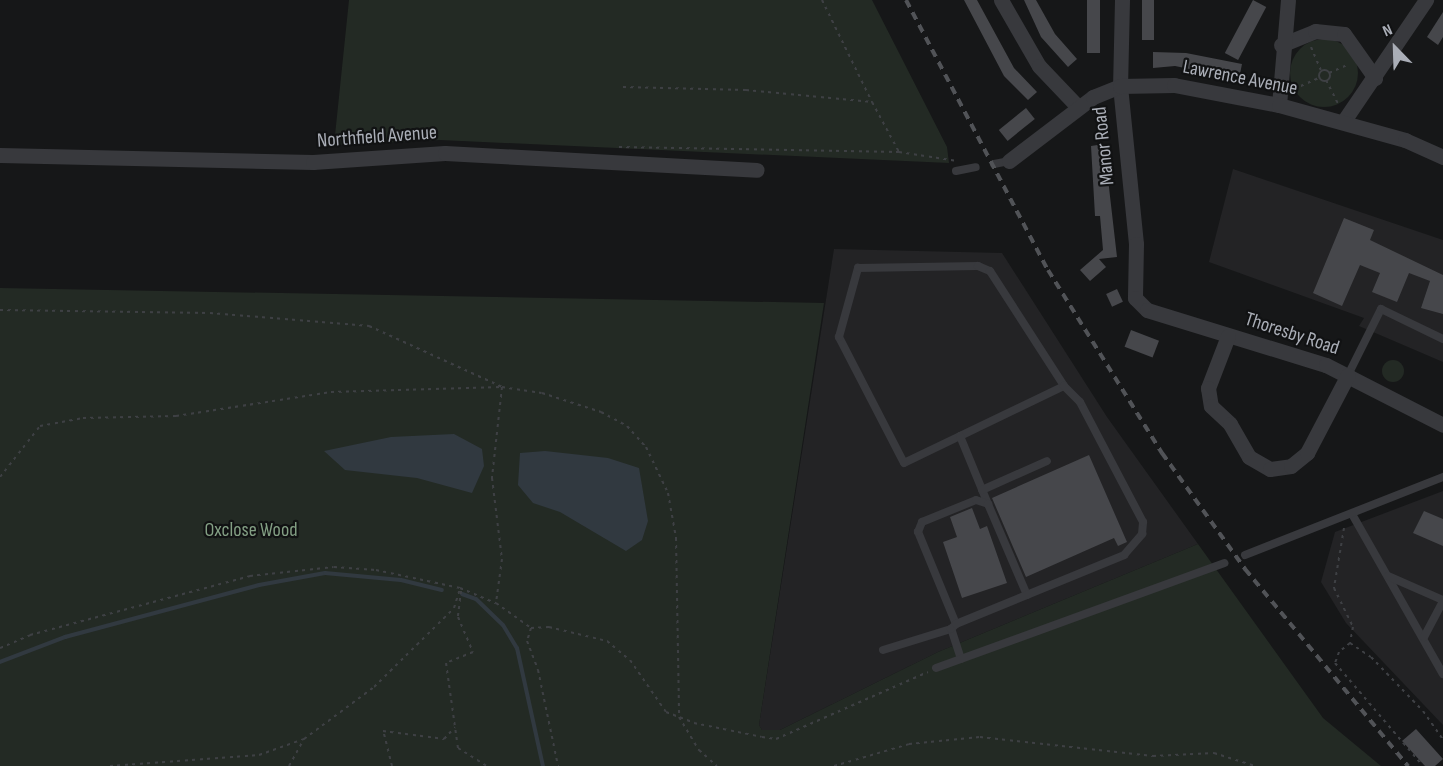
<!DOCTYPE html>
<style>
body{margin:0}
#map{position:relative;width:1443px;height:766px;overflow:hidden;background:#161718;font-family:"Sofia Sans Condensed",sans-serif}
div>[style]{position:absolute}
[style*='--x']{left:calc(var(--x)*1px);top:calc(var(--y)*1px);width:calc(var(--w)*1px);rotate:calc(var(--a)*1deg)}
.built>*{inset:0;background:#232325}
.green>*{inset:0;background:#232a24}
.round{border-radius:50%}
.water>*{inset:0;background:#313940}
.stream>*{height:4px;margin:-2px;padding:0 2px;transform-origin:2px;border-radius:2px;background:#313940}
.building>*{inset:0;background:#46474b;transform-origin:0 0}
.path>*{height:2px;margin-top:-1px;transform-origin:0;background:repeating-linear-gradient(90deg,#3e4044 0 3px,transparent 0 7.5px)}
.path>.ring{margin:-1px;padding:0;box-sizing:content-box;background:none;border:2px solid #3e4044;border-radius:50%}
.lane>*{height:8px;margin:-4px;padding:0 4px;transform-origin:4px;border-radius:4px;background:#38393d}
.street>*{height:15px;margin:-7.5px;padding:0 7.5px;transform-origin:7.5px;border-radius:7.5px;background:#38393d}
.rail>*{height:4px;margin-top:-2px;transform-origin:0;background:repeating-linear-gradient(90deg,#515357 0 8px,transparent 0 14px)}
span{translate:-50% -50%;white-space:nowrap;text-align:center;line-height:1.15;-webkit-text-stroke:4.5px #111213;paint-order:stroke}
.street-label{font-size:20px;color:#aaaeb7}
.park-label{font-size:20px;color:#839f84}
.north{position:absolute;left:1365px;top:18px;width:60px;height:60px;-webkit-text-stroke:4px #111213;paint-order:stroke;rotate:337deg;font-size:16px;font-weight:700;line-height:24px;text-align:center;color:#aaaeb7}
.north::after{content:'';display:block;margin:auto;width:21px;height:27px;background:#aaaeb7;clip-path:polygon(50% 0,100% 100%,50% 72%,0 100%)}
</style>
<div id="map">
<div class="built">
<div style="clip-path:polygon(1233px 169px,1443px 240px,1443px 362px,1359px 326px,1364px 318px,1209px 262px)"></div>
<div style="clip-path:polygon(834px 249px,1002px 253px,1107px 417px,1198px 544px,938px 652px,780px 730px,762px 730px,759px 725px)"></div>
<div style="clip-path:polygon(1443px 491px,1443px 725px,1346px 623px,1321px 582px,1335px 532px)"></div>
</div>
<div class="green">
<div style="clip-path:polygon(349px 0,872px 0,947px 147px,949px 163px,440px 140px,334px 145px)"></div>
<div class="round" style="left:1290px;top:39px;width:68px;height:68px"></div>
<div style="clip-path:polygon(0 288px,824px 303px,759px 725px,762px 730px,780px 730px,938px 652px,1198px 544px,1323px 718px,1381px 766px,0 766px)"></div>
<div class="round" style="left:1382px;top:360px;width:22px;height:22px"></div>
</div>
<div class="water">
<div style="clip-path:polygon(454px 434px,482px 449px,484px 466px,472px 493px,417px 478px,345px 470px,324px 451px,391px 437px)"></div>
<div style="clip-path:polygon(545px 451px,608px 458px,639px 468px,648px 521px,642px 540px,626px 551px,560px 512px,533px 503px,518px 485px,520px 453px)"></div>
</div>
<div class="stream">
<div style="--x:462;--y:594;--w:15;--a:20"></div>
<div style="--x:476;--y:599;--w:37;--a:44"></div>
<div style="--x:503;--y:625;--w:27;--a:59"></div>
<div style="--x:517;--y:648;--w:121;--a:77.6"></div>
<div style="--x:0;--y:662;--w:70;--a:-21"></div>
<div style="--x:65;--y:637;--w:201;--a:-15"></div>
<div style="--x:259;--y:585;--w:67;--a:-10.3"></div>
<div style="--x:325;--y:573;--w:76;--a:5.3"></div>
<div style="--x:401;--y:580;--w:42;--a:13.7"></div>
</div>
<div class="building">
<div style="clip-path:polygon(964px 0,977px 0,1014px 68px,1037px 92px,1028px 100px,1004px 76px)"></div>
<div style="clip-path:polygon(1024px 0,1036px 0,1055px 34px,1077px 59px,1068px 67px,1041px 37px)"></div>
<div style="left:1087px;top:0;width:13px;height:53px"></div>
<div style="left:1142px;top:0;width:12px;height:40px"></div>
<div style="left:1253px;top:0;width:15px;height:60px;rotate:28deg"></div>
<div style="clip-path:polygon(1443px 12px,1443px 37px,1438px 45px,1427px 37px)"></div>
<div style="clip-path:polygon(1153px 52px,1186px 53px,1242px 64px,1239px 79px,1175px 66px,1153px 68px)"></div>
<div style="left:1026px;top:108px;width:14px;height:35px;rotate:51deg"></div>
<div style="clip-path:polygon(1104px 144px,1117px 257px,1099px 259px,1106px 267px,1090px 281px,1080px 270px,1103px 250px,1100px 216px,1095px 216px,1091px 146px)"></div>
<div style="clip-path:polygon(1344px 218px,1374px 230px,1370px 240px,1443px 275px,1443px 314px,1421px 308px,1430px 281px,1409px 273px,1397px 302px,1372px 292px,1380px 273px,1360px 265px,1342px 306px,1313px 293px)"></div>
<div style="left:1117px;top:289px;width:14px;height:12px;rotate:65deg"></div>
<div style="left:1131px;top:330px;width:30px;height:18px;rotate:21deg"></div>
<div style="clip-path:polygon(1089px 455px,1127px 542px,1118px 546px,1114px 538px,1026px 577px,992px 498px)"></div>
<div style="clip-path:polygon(972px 508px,980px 529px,987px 526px,1007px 583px,962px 598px,943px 542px,957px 537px,950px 517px)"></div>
<div style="clip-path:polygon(1424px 511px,1443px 519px,1443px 546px,1413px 533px)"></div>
<div style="clip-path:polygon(1416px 729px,1443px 759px,1435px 766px,1425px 766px,1402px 741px)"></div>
</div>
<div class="path">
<div style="--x:822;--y:0;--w:114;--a:63.9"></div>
<div style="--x:1311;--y:47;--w:25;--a:67"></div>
<div class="ring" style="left:1318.5px;top:69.5px;width:9px;height:9px"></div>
<div style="--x:1329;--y:73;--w:22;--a:-24"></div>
<div style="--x:1326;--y:80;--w:29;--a:63"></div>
<div style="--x:623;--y:87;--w:123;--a:1.4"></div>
<div style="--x:746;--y:90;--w:127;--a:5.4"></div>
<div style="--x:872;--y:102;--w:57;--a:61.6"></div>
<div style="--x:1294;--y:89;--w:27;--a:-24"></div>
<div style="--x:619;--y:147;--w:280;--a:1"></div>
<div style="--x:899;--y:152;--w:59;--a:8.8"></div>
<div style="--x:0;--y:310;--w:210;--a:0.8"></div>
<div style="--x:210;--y:313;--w:160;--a:4.7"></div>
<div style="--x:369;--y:326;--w:146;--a:24.6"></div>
<div style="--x:502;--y:387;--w:92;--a:96.3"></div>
<div style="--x:492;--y:478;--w:82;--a:83"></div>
<div style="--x:502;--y:559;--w:44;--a:97.8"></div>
<div style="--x:0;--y:477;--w:65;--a:-51.9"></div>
<div style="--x:40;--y:426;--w:44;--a:-10.5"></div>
<div style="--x:83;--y:418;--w:93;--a:-1.2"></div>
<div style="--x:176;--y:416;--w:157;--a:-8.8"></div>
<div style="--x:331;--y:392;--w:171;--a:-1.7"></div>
<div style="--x:502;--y:387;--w:40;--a:8.5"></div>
<div style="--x:542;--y:393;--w:62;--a:17.9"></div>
<div style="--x:601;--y:412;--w:30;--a:28"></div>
<div style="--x:627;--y:426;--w:28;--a:48"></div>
<div style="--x:646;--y:447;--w:51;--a:64.4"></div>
<div style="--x:668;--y:493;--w:46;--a:79.9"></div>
<div style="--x:676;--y:538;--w:179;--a:89"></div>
<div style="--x:679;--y:717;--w:39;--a:59"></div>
<div style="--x:699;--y:750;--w:24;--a:42"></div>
<div style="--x:1344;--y:528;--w:61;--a:99.5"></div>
<div style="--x:1334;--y:588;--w:43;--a:64"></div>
<div style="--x:1353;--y:627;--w:16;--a:101"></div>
<div style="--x:1350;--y:643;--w:14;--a:141"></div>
<div style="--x:1339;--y:652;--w:12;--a:110"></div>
<div style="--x:1335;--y:663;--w:135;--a:49.5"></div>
<div style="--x:461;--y:591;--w:26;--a:97"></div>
<div style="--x:458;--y:617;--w:38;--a:67"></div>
<div style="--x:473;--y:652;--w:29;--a:158"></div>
<div style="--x:446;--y:663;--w:86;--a:82"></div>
<div style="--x:458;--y:748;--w:34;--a:32"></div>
<div style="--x:531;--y:628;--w:14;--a:107"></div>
<div style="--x:527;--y:641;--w:31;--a:69"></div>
<div style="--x:538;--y:670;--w:98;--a:78.2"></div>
<div style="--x:1350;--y:643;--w:25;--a:34"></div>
<div style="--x:1371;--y:657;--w:75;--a:46.1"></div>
<div style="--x:1423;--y:711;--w:35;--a:55"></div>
<div style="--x:0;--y:648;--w:33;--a:-23"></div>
<div style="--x:30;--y:635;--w:228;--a:-15"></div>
<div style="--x:250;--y:576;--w:84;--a:-6.1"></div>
<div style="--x:334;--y:567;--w:42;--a:4.1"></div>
<div style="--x:376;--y:570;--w:86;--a:12.1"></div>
<div style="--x:460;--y:588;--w:39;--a:23"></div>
<div style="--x:496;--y:603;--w:43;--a:35.5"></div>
<div style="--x:531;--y:628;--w:18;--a:-3"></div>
<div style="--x:549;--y:627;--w:60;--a:13.6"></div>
<div style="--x:607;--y:641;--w:30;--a:40"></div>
<div style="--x:630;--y:660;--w:63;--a:55.3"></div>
<div style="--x:666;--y:712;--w:30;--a:21"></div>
<div style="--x:694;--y:723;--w:69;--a:11.6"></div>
<div style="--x:762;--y:737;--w:14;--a:8"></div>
<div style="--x:776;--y:739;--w:166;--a:-23.8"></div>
<div style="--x:110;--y:766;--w:149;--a:-4.2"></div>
<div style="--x:259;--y:755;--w:48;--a:-19.6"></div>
<div style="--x:289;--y:766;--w:31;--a:-61"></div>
<div style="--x:304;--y:739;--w:87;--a:-36.6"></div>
<div style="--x:374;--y:687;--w:112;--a:-44.6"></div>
<div style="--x:454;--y:608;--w:21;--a:-73"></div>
<div style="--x:392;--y:766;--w:36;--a:-104"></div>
<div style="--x:383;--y:731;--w:62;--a:7.5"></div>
<div style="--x:444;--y:739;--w:16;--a:-47"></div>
<div style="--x:834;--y:766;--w:78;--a:-16.3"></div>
<div style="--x:909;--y:744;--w:71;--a:-5.6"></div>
<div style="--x:980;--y:737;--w:174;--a:6.3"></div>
<div style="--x:1153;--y:756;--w:61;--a:-2.8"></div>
<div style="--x:1214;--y:753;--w:43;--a:17.6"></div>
</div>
<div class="lane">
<div style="--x:994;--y:164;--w:15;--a:-11"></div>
<div style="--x:956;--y:171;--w:20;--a:-11"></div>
<div style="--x:1348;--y:375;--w:74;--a:-63.4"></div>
<div style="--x:1381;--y:309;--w:69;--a:25.8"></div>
<div style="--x:960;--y:436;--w:62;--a:154.3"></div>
<div style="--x:904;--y:463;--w:142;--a:-117.3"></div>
<div style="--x:839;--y:337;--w:72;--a:-74.6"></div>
<div style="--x:858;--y:268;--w:120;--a:-1"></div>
<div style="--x:978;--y:266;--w:13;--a:23"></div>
<div style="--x:990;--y:271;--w:137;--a:57.2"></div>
<div style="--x:1064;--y:386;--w:115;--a:154.3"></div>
<div style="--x:960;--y:436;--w:74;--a:67.6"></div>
<div style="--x:982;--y:490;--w:71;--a:-24"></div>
<div style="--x:1352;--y:514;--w:184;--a:60.4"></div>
<div style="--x:1245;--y:555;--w:213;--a:-21.5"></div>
<div style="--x:1388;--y:576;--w:60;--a:23.6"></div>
<div style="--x:956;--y:624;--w:100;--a:-112.4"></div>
<div style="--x:918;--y:532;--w:11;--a:-68"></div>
<div style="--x:922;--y:522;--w:58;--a:-22.2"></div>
<div style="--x:976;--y:500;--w:13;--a:18"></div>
<div style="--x:988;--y:504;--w:99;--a:66.8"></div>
<div style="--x:1424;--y:637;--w:40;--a:-62"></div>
<div style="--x:883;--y:650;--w:71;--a:-17.2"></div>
<div style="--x:961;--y:659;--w:32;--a:-108"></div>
<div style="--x:951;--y:629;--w:7;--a:-45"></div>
<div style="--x:956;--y:624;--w:182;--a:-22.3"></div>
<div style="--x:1124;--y:555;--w:28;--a:-49"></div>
<div style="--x:1142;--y:534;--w:12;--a:-85"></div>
<div style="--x:1143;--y:522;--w:136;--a:-117.7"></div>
<div style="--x:1080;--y:402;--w:23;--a:-135"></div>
<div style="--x:936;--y:668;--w:307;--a:-20"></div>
</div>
<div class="street">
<div style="--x:1001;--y:0;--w:76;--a:60.1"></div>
<div style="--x:1039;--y:66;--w:57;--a:46.4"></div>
<div style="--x:1122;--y:0;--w:86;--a:91.3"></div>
<div style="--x:1120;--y:86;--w:159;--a:84.2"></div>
<div style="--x:1136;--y:244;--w:54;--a:91.1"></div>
<div style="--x:1135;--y:298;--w:17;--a:45"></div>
<div style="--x:1147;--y:310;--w:187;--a:17.1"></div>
<div style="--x:1326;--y:365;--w:131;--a:27.1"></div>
<div style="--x:1281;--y:45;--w:37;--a:-22"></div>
<div style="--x:1315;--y:31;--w:29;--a:6"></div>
<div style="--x:1344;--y:34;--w:54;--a:54.8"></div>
<div style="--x:1279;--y:105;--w:105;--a:-85.1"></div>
<div style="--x:1343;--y:122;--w:148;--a:-55.8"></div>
<div style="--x:0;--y:155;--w:313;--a:1.3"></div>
<div style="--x:313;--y:162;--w:132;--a:-3.9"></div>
<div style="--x:445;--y:153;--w:312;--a:3.1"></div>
<div style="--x:1009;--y:161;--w:106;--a:-37.3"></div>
<div style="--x:1093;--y:97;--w:29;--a:-22"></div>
<div style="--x:1120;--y:86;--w:54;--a:-1.1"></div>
<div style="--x:1174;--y:85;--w:107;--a:10.8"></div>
<div style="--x:1279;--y:105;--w:131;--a:15.5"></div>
<div style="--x:1405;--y:140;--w:42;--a:24.1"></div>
<div style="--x:1228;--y:336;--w:56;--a:111"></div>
<div style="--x:1208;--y:388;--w:18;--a:81"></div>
<div style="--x:1211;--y:406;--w:26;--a:43"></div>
<div style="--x:1230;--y:424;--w:38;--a:60"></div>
<div style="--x:1249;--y:457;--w:24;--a:30"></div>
<div style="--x:1270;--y:469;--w:21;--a:-8"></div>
<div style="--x:1291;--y:466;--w:21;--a:-39"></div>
<div style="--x:1307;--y:453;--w:88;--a:-62.3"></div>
</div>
<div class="rail">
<div style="--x:906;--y:0;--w:305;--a:62.3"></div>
<div style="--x:1048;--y:270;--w:216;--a:58.1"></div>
<div style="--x:1162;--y:453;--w:143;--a:54.4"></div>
<div style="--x:1245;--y:569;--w:256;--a:50.4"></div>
</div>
<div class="street-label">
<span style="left:1240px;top:78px;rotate:11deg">Lawrence Avenue</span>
<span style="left:377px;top:137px;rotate:-4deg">Northfield Avenue</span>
<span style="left:1104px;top:146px;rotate:-96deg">Manor Road</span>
<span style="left:1292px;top:334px;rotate:18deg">Thoresby Road</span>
</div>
<div class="park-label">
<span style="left:251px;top:530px">Oxclose Wood</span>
</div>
<div class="north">N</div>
</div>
